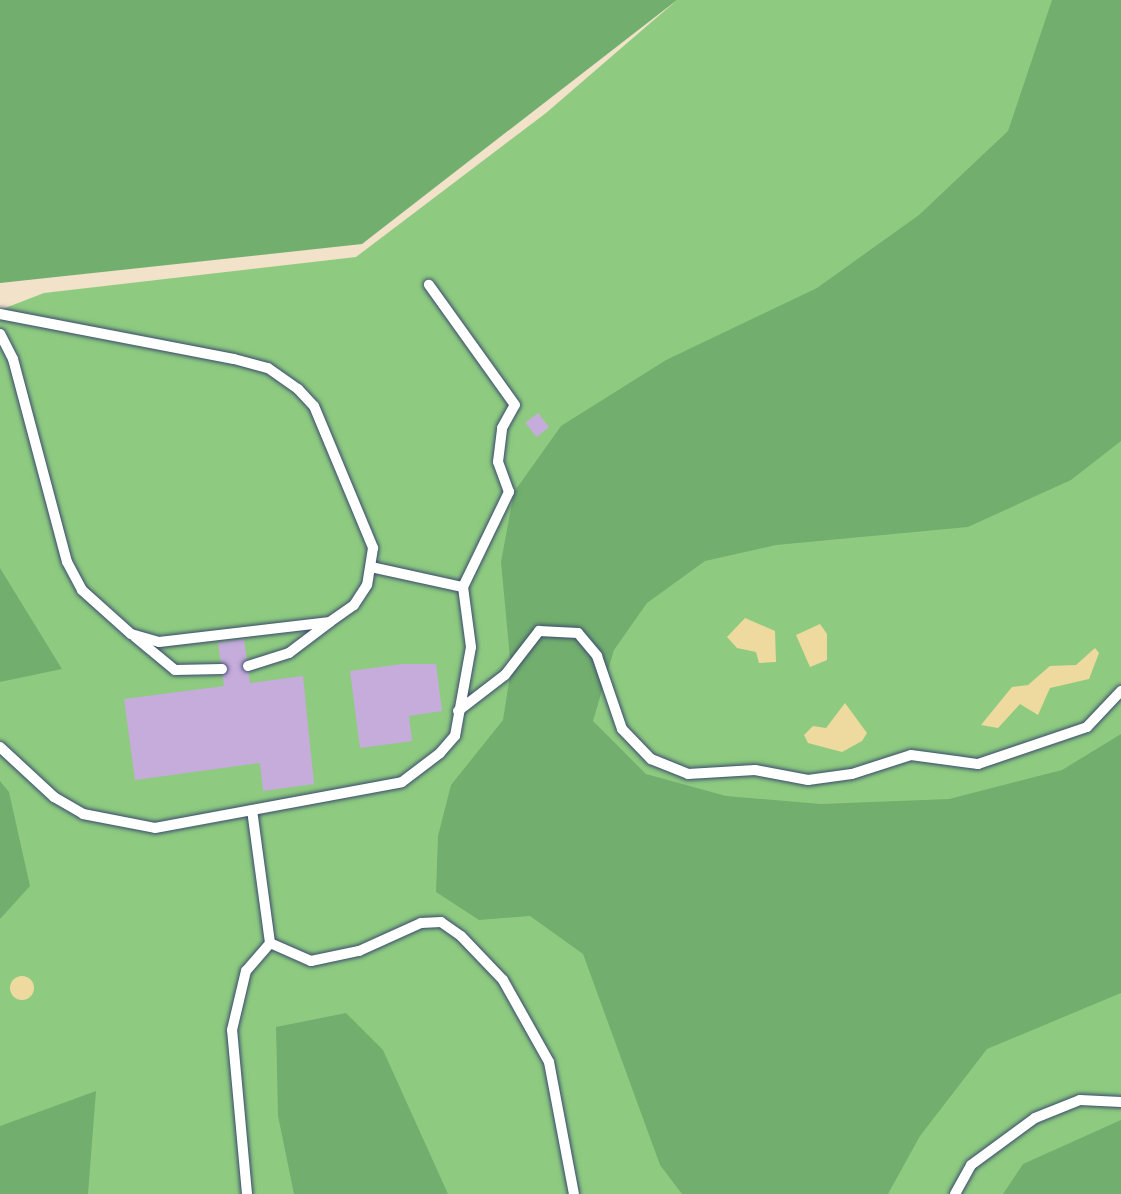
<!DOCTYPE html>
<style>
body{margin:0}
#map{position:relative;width:1121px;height:1194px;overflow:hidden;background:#f1e2c9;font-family:Sriracha,sans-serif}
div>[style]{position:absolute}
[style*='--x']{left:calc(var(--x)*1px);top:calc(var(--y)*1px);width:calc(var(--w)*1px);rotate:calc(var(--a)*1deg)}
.green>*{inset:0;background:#8ecb80}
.forest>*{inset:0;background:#72af6e}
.sand>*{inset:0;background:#eeda9e}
.round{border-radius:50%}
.building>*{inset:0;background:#c5acda;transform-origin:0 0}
.roads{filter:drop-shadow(0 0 2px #3b4a6e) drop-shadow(0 0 2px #3b4a6e)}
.service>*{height:10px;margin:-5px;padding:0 5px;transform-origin:5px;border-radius:5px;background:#fff}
span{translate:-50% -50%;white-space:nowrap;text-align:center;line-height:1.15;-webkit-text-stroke:10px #f6f6f2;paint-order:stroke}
</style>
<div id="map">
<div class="green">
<div style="clip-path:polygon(677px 0,1121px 0,1121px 1194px,0 1194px,0 310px,44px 293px,356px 257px,546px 113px)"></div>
</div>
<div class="forest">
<div style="clip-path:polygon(0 0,677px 0,362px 244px,0 283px)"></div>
<div style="clip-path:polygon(1052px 0,1121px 0,1121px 441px,1071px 480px,968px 527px,776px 545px,705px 561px,647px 603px,614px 650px,593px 721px,646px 774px,726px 796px,821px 804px,949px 799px,1062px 770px,1121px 734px,1121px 993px,987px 1049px,920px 1136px,888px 1194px,682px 1194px,660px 1165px,583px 954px,530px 916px,479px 920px,436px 892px,438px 836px,451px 785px,503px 720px,511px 669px,501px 562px,514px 492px,561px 426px,666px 360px,817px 288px,919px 215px,1008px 131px)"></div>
<div style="clip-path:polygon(0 568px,62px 669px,0 682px)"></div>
<div style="clip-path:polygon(0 781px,9px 792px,30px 886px,0 919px)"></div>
<div style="clip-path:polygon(346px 1013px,383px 1050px,448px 1194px,294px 1194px,278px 1116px,276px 1027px)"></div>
<div style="clip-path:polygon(96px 1091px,88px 1194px,0 1194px,0 1126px)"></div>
<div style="clip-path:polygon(1121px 1120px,1121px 1194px,1003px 1194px,1023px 1164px)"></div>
</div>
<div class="sand">
<div style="clip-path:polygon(745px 618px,775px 631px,776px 662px,759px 663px,756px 652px,737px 648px,727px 637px)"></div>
<div style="clip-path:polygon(820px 624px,827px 634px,827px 660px,810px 667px,796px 635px)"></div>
<div style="clip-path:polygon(1095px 648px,1099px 653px,1089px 679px,1050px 688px,1038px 715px,1020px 704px,998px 728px,981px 725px,1012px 687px,1028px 685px,1050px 666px,1076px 665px)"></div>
<div style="clip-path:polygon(845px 703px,867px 733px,862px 741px,842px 752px,808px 743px,804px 735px,813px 726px,826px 728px)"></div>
<div class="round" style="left:10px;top:976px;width:24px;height:24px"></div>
</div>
<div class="building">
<div style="left:538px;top:413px;width:18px;height:16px;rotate:52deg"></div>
<div style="clip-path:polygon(244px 639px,250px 683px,303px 676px,314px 784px,263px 791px,260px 763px,135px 780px,124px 699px,224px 686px,218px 643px)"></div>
<div style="clip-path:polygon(402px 664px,436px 664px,442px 711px,409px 716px,412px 741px,360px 748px,350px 671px)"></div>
</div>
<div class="roads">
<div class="service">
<div style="--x:0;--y:314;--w:238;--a:10.9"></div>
<div style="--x:234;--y:359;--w:35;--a:15"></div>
<div style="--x:268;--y:368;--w:37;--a:35"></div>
<div style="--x:298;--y:389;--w:23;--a:47"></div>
<div style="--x:314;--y:406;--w:154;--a:67.4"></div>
<div style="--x:373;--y:548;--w:37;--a:99"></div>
<div style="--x:367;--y:585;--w:24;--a:123"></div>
<div style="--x:354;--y:605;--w:29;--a:145"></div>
<div style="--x:330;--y:622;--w:172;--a:173.3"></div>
<div style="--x:159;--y:642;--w:29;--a:-164"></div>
<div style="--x:131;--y:634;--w:66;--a:-138.1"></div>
<div style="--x:82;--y:590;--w:32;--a:-118"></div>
<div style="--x:67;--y:562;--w:210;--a:-104.9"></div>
<div style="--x:13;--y:359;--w:28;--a:-117"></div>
<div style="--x:371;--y:567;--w:94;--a:12.3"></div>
<div style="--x:135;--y:637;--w:52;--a:39.5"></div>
<div style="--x:175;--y:670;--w:47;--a:-1.2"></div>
<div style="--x:248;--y:666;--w:43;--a:-17.6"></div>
<div style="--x:289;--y:653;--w:51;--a:-37.1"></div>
<div style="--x:458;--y:711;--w:59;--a:-37.5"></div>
<div style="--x:505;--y:675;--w:56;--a:-52.3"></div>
<div style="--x:539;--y:631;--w:39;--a:3"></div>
<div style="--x:578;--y:633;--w:30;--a:50"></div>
<div style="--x:597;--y:656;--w:77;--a:71.1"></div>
<div style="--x:622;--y:729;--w:42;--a:46"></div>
<div style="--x:651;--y:759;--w:40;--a:22"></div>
<div style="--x:688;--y:774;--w:67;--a:-3.4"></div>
<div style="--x:755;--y:770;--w:54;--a:10.7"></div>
<div style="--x:808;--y:780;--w:44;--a:-7.8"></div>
<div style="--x:852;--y:774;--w:62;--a:-17.9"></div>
<div style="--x:911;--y:755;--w:68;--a:7.7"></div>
<div style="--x:978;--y:764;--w:115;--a:-18.7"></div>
<div style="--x:1087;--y:727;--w:50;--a:-46.6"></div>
<div style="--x:0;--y:747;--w:74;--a:42.8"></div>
<div style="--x:54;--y:797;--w:34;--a:30"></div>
<div style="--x:83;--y:814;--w:73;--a:11"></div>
<div style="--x:155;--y:828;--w:251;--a:-10.5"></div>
<div style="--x:402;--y:782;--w:48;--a:-37.3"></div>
<div style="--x:440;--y:753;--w:23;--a:-49"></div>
<div style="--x:455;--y:736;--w:90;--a:-79.8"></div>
<div style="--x:471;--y:647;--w:61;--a:-97.6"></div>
<div style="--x:463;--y:587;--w:106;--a:-64.2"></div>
<div style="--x:509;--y:492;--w:32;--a:-110"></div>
<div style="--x:498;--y:462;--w:34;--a:-83"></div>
<div style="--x:502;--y:428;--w:26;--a:-61"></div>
<div style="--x:515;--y:405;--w:148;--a:-125.6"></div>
<div style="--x:270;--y:943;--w:45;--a:23.7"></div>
<div style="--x:311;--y:961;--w:49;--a:-11.8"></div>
<div style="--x:359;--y:951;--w:68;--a:-24.3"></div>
<div style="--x:421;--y:923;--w:20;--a:-3"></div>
<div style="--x:441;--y:922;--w:24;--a:35"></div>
<div style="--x:461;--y:936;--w:61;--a:46.3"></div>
<div style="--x:503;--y:980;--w:94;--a:60.7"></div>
<div style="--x:549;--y:1062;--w:134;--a:79.3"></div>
<div style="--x:247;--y:1194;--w:165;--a:-95.2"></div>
<div style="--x:232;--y:1030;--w:61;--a:-76.7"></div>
<div style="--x:246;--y:971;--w:37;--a:-49"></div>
<div style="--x:270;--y:943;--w:134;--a:-97.7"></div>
<div style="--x:955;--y:1194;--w:33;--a:-61"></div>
<div style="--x:971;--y:1165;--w:79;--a:-36.3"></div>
<div style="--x:1035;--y:1118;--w:48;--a:-21.8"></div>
<div style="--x:1080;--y:1100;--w:41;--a:2.8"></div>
</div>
</div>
</div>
